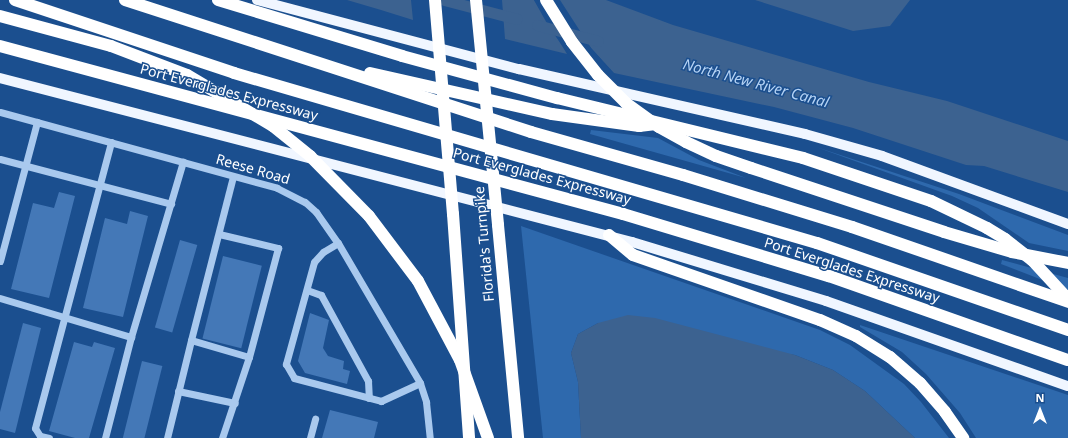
<!DOCTYPE html>
<style>
body{margin:0}
#map{position:relative;width:1068px;height:438px;overflow:hidden;background:#1b4f8f;font-family:"Noto Sans",sans-serif}
div>[style]{position:absolute}
[style*='--x']{left:calc(var(--x)*1px);top:calc(var(--y)*1px);width:calc(var(--w)*1px);rotate:calc(var(--a)*1deg)}
.green>*{inset:0;background:#2e69ad}
.water>*{inset:0;background:#3c6290}
.pier>*{inset:0;background:#1b4f8f}
.canal>*{height:11px;margin:-5.5px;padding:0 5.5px;transform-origin:5.5px;border-radius:5.5px;background:#3c6290}
.building>*{inset:0;background:#4478b7;transform-origin:0 0}
.minor>*{height:7px;margin:-3.5px;padding:0 3.5px;transform-origin:3.5px;border-radius:3.5px;background:#a9c9ee}
.major>*{height:10px;margin:-5px;padding:0 5px;transform-origin:5px;border-radius:5px;background:#f0f6ff}
.highway>*{height:12px;margin:-6px;padding:0 6px;transform-origin:6px;border-radius:6px;background:#fff}
.highway-bridge>*{height:12px;margin:-6px;padding:0 6px;transform-origin:6px;border-radius:6px;background:#fff}
span{translate:-50% -50%;white-space:nowrap;text-align:center;line-height:1.15;-webkit-text-stroke:3px #1b4f8f;paint-order:stroke}
.street-label{font-size:14px;color:#fff}
.water-label{font-size:15px;color:#b5d3f5;font-style:italic}
.north{position:absolute;left:1020px;top:390px;width:40px;height:40px;-webkit-text-stroke:3px #1b4f8f;paint-order:stroke;rotate:0deg;font-size:11px;font-weight:700;line-height:16px;text-align:center;color:#fff}
.north::after{content:'';display:block;margin:auto;width:14px;height:18px;background:#fff;clip-path:polygon(50% 0,100% 100%,50% 72%,0 100%)}
</style>
<div id="map">
<div class="green">
<div style="clip-path:polygon(591px 130px,658px 138px,699px 160px,746px 178px,590px 134px)"></div>
<div style="clip-path:polygon(816px 147px,959px 194px,1068px 235px,1068px 251px,1029px 243px,978px 208px,952px 196px)"></div>
<div style="clip-path:polygon(521px 226px,820px 330px,850px 345px,904px 384px,921px 402px,949px 438px,915px 438px,865px 391px,833px 370px,795px 355px,598px 323px,578px 334px,571px 353px,578px 382px,581px 438px,543px 438px)"></div>
<div style="clip-path:polygon(1002px 260px,1068px 278px,1068px 290px,1001px 264px)"></div>
<div style="clip-path:polygon(860px 325px,1068px 395px,1068px 438px,976px 438px,960px 413px,926px 374px,902px 352px,860px 327px)"></div>
</div>
<div class="water">
<div style="clip-path:polygon(347px 0,411px 0,413px 20px,381px 10px)"></div>
<div style="clip-path:polygon(502px 0,534px 0,567px 54px,505px 39px)"></div>
<div style="clip-path:polygon(560px 0,606px 0,673px 25px,869px 82px,947px 101px,1068px 141px,1068px 192px,984px 166px,966px 165px,853px 128px,774px 107px,614px 73px,591px 48px)"></div>
<div style="clip-path:polygon(755px 0,910px 0,890px 26px,853px 31px)"></div>
<div style="clip-path:polygon(628px 315px,655px 318px,795px 355px,833px 370px,865px 391px,915px 438px,581px 438px,578px 382px,571px 353px,578px 334px,598px 323px)"></div>
</div>
<div class="pier">
<div style="clip-path:polygon(534px 0,537px 0,569px 55px,549px 27px)"></div>
<div style="clip-path:polygon(558px 0,591px 48px,616px 76px,589px 49px)"></div>
</div>
<div class="canal">
<div style="--x:444;--y:0;--w:75;--a:14.6"></div>
<div style="--x:537;--y:25;--w:63;--a:14.7"></div>
</div>
<div class="building">
<div style="clip-path:polygon(59px 192px,75px 196px,49px 298px,11px 289px,33px 203px,54px 208px)"></div>
<div style="clip-path:polygon(130px 211px,148px 216px,123px 317px,83px 308px,105px 218px,127px 224px)"></div>
<div style="left:180px;top:240px;width:18px;height:91px;rotate:16deg"></div>
<div style="left:223px;top:256px;width:40px;height:85px;rotate:14deg"></div>
<div style="clip-path:polygon(310px 313px,329px 320px,323px 348px,328px 356px,344px 361px,343px 369px,350px 371px,347px 384px,305px 373px,298px 361px)"></div>
<div style="clip-path:polygon(23px 323px,41px 328px,15px 433px,0 429px,0 412px)"></div>
<div style="clip-path:polygon(74px 342px,92px 347px,94px 342px,115px 348px,89px 438px,75px 438px,49px 431px)"></div>
<div style="left:142px;top:361px;width:21px;height:80px;rotate:14deg"></div>
<div style="clip-path:polygon(330px 410px,378px 422px,374px 438px,322px 438px)"></div>
</div>
<div class="minor">
<div style="--x:0;--y:112;--w:287;--a:15.3"></div>
<div style="--x:277;--y:188;--w:31;--a:27"></div>
<div style="--x:305;--y:202;--w:15;--a:42"></div>
<div style="--x:316;--y:212;--w:38;--a:55"></div>
<div style="--x:338;--y:243;--w:162;--a:59.6"></div>
<div style="--x:420;--y:383;--w:20;--a:72"></div>
<div style="--x:426;--y:402;--w:36;--a:84"></div>
<div style="--x:0;--y:159;--w:177;--a:14.7"></div>
<div style="--x:219;--y:234;--w:61;--a:13.3"></div>
<div style="--x:278;--y:248;--w:113;--a:104.9"></div>
<div style="--x:249;--y:357;--w:60;--a:-163.7"></div>
<div style="--x:191;--y:340;--w:169;--a:-75.6"></div>
<div style="--x:338;--y:243;--w:17;--a:149"></div>
<div style="--x:323;--y:252;--w:13;--a:132"></div>
<div style="--x:314;--y:262;--w:106;--a:105.4"></div>
<div style="--x:286;--y:364;--w:16;--a:60"></div>
<div style="--x:294;--y:378;--w:90;--a:14.8"></div>
<div style="--x:381;--y:401;--w:43;--a:-24.8"></div>
<div style="--x:0;--y:261;--w:144;--a:-75.1"></div>
<div style="--x:307;--y:290;--w:15;--a:20"></div>
<div style="--x:321;--y:295;--w:98;--a:61.3"></div>
<div style="--x:368;--y:381;--w:17;--a:87"></div>
<div style="--x:0;--y:298;--w:137;--a:16.6"></div>
<div style="--x:131;--y:337;--w:183;--a:-73.5"></div>
<div style="--x:178;--y:391;--w:58;--a:11.9"></div>
<div style="--x:49;--y:438;--w:9;--a:-167"></div>
<div style="--x:40;--y:436;--w:9;--a:-122"></div>
<div style="--x:35;--y:428;--w:296;--a:-75.1"></div>
<div style="--x:105;--y:438;--w:104;--a:-75.6"></div>
<div style="--x:167;--y:438;--w:101;--a:-76.2"></div>
<div style="--x:222;--y:438;--w:85;--a:-71.6"></div>
<div style="--x:310;--y:438;--w:20;--a:-75"></div>
</div>
<div class="major">
<div style="--x:257;--y:0;--w:271;--a:14.8"></div>
<div style="--x:519;--y:69;--w:293;--a:12.8"></div>
<div style="--x:805;--y:134;--w:80;--a:15.9"></div>
<div style="--x:882;--y:156;--w:198;--a:20.1"></div>
<div style="--x:0;--y:78;--w:653;--a:14.55"></div>
<div style="--x:632;--y:242;--w:203;--a:16.9"></div>
<div style="--x:826;--y:301;--w:256;--a:19.4"></div>
</div>
<div class="highway">
<div style="--x:15;--y:0;--w:231;--a:18.4"></div>
<div style="--x:234;--y:73;--w:607;--a:16.26"></div>
<div style="--x:817;--y:243;--w:266;--a:19.1"></div>
<div style="--x:125;--y:0;--w:427;--a:18"></div>
<div style="--x:531;--y:132;--w:158;--a:15.8"></div>
<div style="--x:683;--y:175;--w:177;--a:17.1"></div>
<div style="--x:852;--y:227;--w:229;--a:19.1"></div>
<div style="--x:218;--y:0;--w:192;--a:16.9"></div>
<div style="--x:402;--y:56;--w:161;--a:15.2"></div>
<div style="--x:557;--y:98;--w:253;--a:13.7"></div>
<div style="--x:803;--y:158;--w:135;--a:18.6"></div>
<div style="--x:0;--y:46;--w:645;--a:15.09"></div>
<div style="--x:623;--y:214;--w:215;--a:16.8"></div>
<div style="--x:829;--y:276;--w:253;--a:19.4"></div>
<div style="--x:370;--y:73;--w:187;--a:12.7"></div>
<div style="--x:552;--y:114;--w:88;--a:7.9"></div>
<div style="--x:639;--y:126;--w:17;--a:-7"></div>
<div style="--x:751;--y:168;--w:203;--a:18.3"></div>
<div style="--x:944;--y:232;--w:71;--a:16.4"></div>
<div style="--x:1012;--y:252;--w:57;--a:11.1"></div>
<div style="--x:453;--y:214;--w:225;--a:85.9"></div>
<div style="--x:498;--y:225;--w:214;--a:84.6"></div>
<div style="--x:609;--y:235;--w:31;--a:40"></div>
<div style="--x:633;--y:255;--w:198;--a:19.2"></div>
<div style="--x:820;--y:320;--w:39;--a:24"></div>
<div style="--x:856;--y:336;--w:40;--a:32"></div>
<div style="--x:890;--y:357;--w:40;--a:41"></div>
<div style="--x:920;--y:383;--w:38;--a:49"></div>
<div style="--x:945;--y:412;--w:32;--a:55"></div>
</div>
<div class="highway-bridge">
<div style="--x:435;--y:0;--w:215;--a:85.2"></div>
<div style="--x:476;--y:0;--w:226;--a:84.4"></div>
<div style="--x:546;--y:0;--w:49;--a:58.2"></div>
<div style="--x:572;--y:42;--w:42;--a:51.8"></div>
<div style="--x:598;--y:75;--w:40;--a:45"></div>
<div style="--x:626;--y:103;--w:41;--a:36"></div>
<div style="--x:659;--y:127;--w:31;--a:29"></div>
<div style="--x:686;--y:142;--w:33;--a:25"></div>
<div style="--x:716;--y:156;--w:37;--a:19"></div>
<div style="--x:0;--y:16;--w:115;--a:15.1"></div>
<div style="--x:111;--y:46;--w:81;--a:20.9"></div>
<div style="--x:187;--y:75;--w:100;--a:30.7"></div>
<div style="--x:273;--y:126;--w:48;--a:39"></div>
<div style="--x:310;--y:156;--w:84;--a:45.5"></div>
<div style="--x:369;--y:216;--w:81;--a:53"></div>
<div style="--x:418;--y:281;--w:89;--a:62"></div>
<div style="--x:460;--y:360;--w:83;--a:70.3"></div>
<div style="--x:931;--y:201;--w:62;--a:25.7"></div>
<div style="--x:987;--y:228;--w:21;--a:31"></div>
<div style="--x:1005;--y:239;--w:34;--a:38"></div>
<div style="--x:1032;--y:260;--w:53;--a:47.3"></div>
</div>
<div class="street-label">
<span style="left:229px;top:92px;rotate:15deg">Port Everglades Expressway</span>
<span style="left:253px;top:169px;rotate:16deg">Reese Road</span>
<span style="left:542px;top:176px;rotate:15deg">Port Everglades Expressway</span>
<span style="left:484px;top:244px;rotate:-95deg">Florida's Turnpike</span>
<span style="left:852px;top:270px;rotate:18deg">Port Everglades Expressway</span>
</div>
<div class="water-label">
<span style="left:756px;top:83px;rotate:15deg">North New River Canal</span>
</div>
<div class="north">N</div>
</div>
